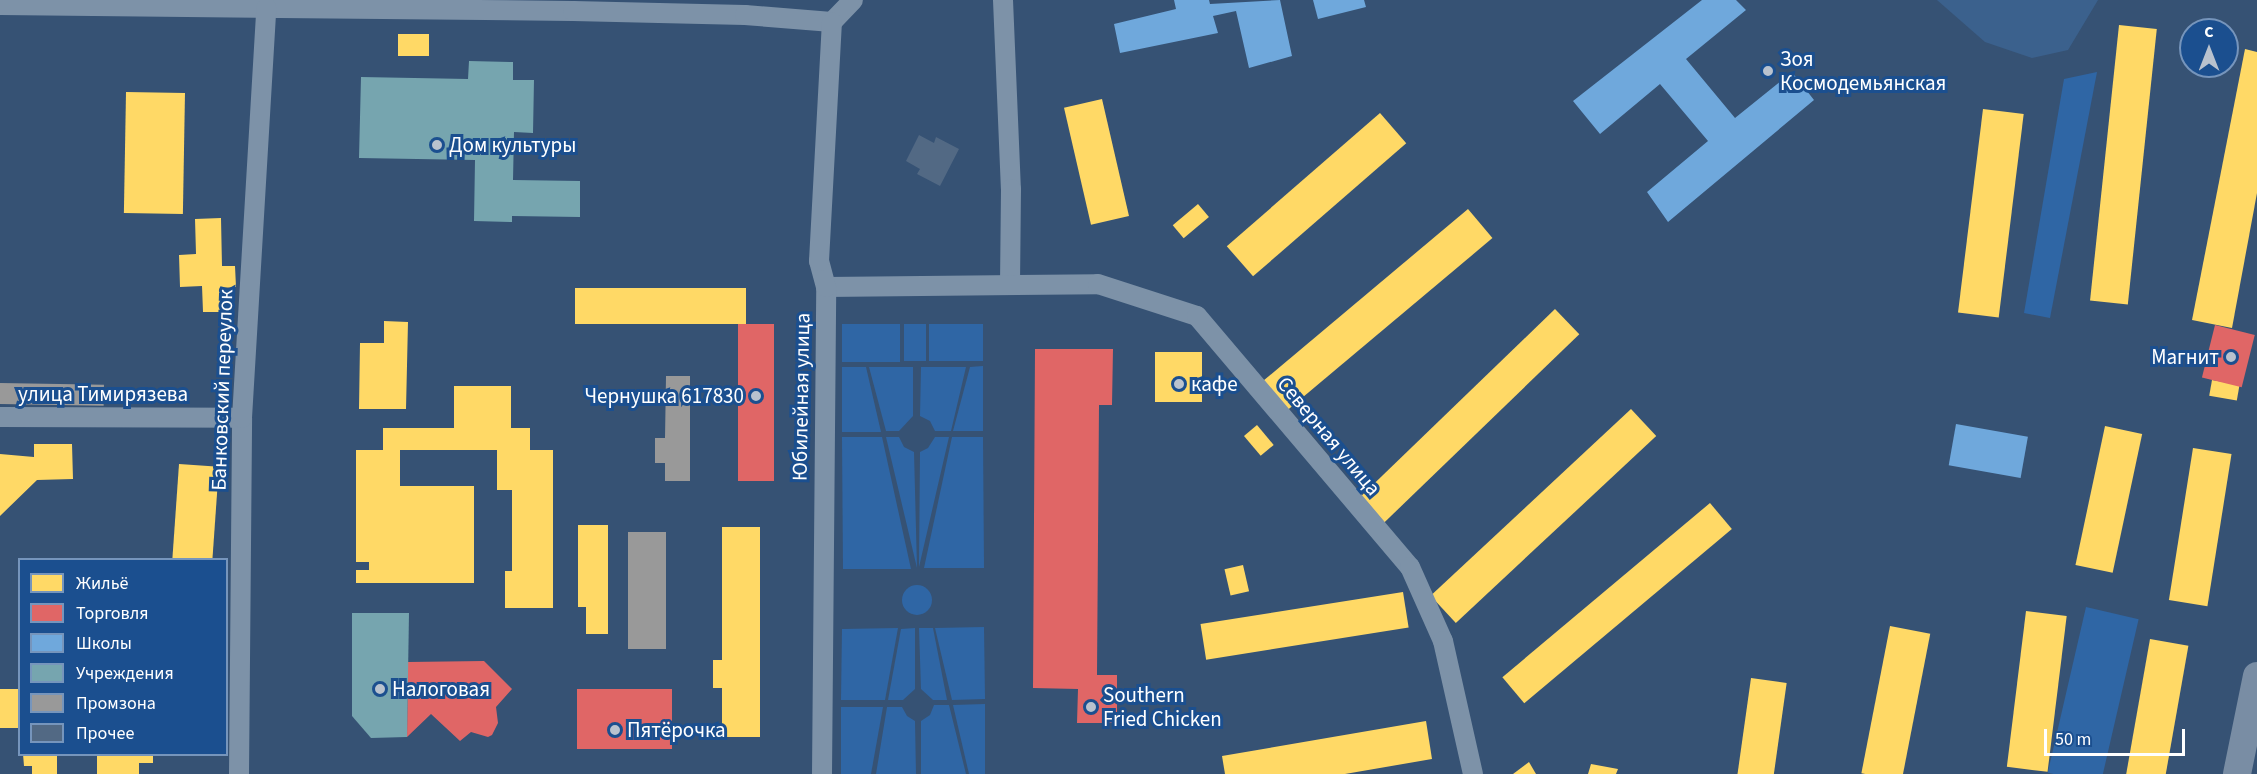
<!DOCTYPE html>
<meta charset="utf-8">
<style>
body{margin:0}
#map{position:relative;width:2257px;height:774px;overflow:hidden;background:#365274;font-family:"Source Sans 3",sans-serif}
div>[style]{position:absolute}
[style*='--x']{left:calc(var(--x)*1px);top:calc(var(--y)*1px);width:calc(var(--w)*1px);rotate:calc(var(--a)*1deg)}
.green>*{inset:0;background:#2f66a5;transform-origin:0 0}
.round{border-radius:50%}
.water>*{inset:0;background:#3b618d}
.homes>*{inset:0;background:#ffd966;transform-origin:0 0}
.shops>*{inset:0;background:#e06666;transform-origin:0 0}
.schools>*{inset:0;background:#6fa8dc;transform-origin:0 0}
.public>*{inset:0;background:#76a5af}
.industry>*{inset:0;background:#999;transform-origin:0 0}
.building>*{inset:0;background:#526984}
.street>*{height:20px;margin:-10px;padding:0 10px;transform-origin:10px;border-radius:10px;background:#7d92a8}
.secondary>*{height:28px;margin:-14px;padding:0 14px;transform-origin:14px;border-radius:14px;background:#798da4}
.dots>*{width:16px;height:16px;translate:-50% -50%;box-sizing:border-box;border:3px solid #1b4f8f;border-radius:50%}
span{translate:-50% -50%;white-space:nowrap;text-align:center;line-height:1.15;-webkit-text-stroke:6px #1b4f8f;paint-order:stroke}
.poi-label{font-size:21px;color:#fff}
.left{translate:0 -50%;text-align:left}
.right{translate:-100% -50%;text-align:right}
.street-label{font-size:21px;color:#fff}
.legend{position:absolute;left:18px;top:558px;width:210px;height:198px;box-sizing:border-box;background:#1b4f8f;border:2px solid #7695bc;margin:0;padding:8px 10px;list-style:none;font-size:18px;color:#fff}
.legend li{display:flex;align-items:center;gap:12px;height:30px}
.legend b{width:30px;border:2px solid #7695bc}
.north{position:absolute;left:2179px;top:18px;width:60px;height:60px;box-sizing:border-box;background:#1b4f8f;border:2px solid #7695bc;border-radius:50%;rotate:0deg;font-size:16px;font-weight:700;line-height:24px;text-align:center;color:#fff}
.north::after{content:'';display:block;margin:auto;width:21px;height:27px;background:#b9c2ce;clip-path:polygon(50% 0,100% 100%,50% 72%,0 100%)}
.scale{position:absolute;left:2044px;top:729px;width:141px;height:27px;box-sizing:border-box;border:3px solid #fff;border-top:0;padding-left:8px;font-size:18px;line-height:21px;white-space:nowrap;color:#fff;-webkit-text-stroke:4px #1b4f8f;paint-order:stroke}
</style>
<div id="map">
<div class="green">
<div style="clip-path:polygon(2097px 72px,2050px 318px,2024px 313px,2064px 79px)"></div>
<div style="left:842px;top:324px;width:58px;height:38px"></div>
<div style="left:904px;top:324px;width:22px;height:37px"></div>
<div style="left:929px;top:324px;width:54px;height:37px"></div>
<div style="clip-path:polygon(983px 366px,983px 431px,953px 431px,970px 367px)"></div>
<div style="clip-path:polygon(842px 367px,866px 367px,881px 432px,842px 432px)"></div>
<div style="clip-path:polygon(869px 367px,913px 367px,913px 416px,899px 431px,886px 431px)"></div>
<div style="clip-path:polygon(921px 367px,966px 367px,951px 431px,935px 431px,930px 421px,920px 416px)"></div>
<div style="clip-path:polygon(842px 437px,882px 437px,911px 569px,843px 569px)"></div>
<div style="clip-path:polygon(886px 437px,899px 437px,904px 447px,914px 452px,917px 568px)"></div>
<div style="clip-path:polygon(935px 437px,949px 437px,919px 567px,920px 452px,928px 448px)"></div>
<div style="clip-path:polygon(952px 437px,983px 437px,984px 568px,924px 568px)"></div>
<div class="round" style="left:902px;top:585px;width:30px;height:30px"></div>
<div style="left:2086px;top:607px;width:54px;height:170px;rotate:13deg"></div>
<div style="clip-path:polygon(984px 627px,985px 699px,952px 700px,935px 628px)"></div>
<div style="clip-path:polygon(898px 628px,885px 700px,841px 700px,842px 629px)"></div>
<div style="clip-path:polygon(915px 628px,915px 689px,903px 700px,888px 700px,901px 629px)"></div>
<div style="clip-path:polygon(919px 628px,933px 628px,947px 700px,933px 700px,921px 689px)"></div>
<div style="clip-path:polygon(985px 704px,985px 774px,969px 774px,953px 705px)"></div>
<div style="clip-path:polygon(934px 705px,949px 705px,966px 774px,921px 774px,921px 721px,930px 715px)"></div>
<div style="clip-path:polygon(841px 707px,883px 707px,871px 774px,841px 774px)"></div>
<div style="clip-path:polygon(887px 707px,902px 707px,907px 716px,915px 721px,916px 774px,876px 774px)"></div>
</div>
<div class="water">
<div style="clip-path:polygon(1937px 0,2098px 0,2068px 50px,2032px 58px,1985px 42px)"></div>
</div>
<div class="homes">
<div style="left:2119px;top:25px;width:38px;height:277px;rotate:6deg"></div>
<div style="left:398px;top:34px;width:31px;height:22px"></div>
<div style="clip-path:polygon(2245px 49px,2257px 52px,2257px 193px,2232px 328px,2192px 320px)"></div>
<div style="left:126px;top:92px;width:59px;height:121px;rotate:1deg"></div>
<div style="left:1102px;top:99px;width:120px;height:39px;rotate:77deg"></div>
<div style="left:1983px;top:109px;width:41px;height:205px;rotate:7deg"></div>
<div style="left:1380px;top:113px;width:40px;height:203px;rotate:49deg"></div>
<div style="left:1198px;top:204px;width:17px;height:33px;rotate:50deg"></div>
<div style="left:1468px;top:209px;width:38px;height:274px;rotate:50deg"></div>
<div style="clip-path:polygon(221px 218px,222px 266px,235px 266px,236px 287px,220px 288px,221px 312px,203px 312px,202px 286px,180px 287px,179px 255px,196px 254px,195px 219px)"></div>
<div style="left:575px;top:288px;width:171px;height:36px"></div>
<div style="left:1555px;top:309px;width:35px;height:274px;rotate:46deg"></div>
<div style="clip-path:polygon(384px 321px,408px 322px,406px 409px,359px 409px,360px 343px,384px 343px)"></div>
<div style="left:1155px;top:352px;width:47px;height:50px"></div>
<div style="left:2212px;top:380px;width:28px;height:16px;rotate:10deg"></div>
<div style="clip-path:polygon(454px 386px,511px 386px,511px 428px,530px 428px,530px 450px,553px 450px,553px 608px,505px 608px,505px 571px,512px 571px,512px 490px,497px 490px,497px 450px,400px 450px,400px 486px,474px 486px,474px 583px,356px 583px,356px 570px,369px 570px,369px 562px,356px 562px,356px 450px,383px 450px,383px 428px,454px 428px)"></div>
<div style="left:1631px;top:409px;width:37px;height:274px;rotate:47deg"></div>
<div style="left:1257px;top:425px;width:26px;height:17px;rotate:50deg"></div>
<div style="left:2105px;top:426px;width:38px;height:142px;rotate:12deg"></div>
<div style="clip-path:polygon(34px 444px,72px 444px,73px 479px,37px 480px,0 516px,0 454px,34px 457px)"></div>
<div style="left:2193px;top:448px;width:39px;height:154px;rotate:9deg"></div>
<div style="left:179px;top:464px;width:40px;height:96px;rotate:4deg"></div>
<div style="left:1710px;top:503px;width:34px;height:271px;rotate:50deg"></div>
<div style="clip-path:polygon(578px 525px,608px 525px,608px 634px,586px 634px,586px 607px,578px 607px)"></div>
<div style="clip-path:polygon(722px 527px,760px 527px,760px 737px,722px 737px,722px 688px,713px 688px,713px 660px,722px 660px)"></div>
<div style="left:1243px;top:565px;width:27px;height:19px;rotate:77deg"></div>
<div style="left:1403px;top:592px;width:36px;height:205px;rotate:81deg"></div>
<div style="left:2026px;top:611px;width:41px;height:157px;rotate:7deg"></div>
<div style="left:1890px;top:626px;width:41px;height:150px;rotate:11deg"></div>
<div style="left:2150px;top:639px;width:39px;height:137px;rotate:10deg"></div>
<div style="left:1751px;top:678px;width:36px;height:97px;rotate:8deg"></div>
<div style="left:0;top:689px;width:20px;height:39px"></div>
<div style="clip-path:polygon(1426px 721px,1432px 759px,1345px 774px,1225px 774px,1222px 756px)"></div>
<div style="clip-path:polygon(23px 754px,57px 754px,57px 774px,32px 774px,32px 766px,24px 766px)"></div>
<div style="clip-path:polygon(97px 754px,153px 754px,153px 763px,139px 763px,139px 774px,97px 774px)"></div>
<div style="clip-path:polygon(1529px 762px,1536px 774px,1513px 774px)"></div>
<div style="clip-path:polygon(1591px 764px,1618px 769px,1616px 774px,1588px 774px)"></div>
</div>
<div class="shops">
<div style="left:738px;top:324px;width:36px;height:157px"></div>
<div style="left:2215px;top:325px;width:41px;height:54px;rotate:14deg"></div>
<div style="clip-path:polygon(1035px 349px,1113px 349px,1112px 405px,1099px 405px,1097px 675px,1117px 675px,1117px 723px,1077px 723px,1078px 689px,1033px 688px)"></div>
<div style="clip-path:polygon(484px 661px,512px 689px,496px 707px,498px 723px,492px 735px,488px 737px,471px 732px,460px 741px,431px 714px,407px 737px,408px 662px)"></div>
<div style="left:577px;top:689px;width:95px;height:60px"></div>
</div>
<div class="schools">
<div style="clip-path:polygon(1174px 0,1209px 0,1210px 4px,1280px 0,1292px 56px,1249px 68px,1236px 11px,1213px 16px,1218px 33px,1120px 53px,1114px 24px,1176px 9px)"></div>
<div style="clip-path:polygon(1313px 0,1364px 0,1366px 7px,1318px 19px)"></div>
<div style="clip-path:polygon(1702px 0,1736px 0,1746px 10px,1686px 59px,1735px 118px,1792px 72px,1814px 100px,1668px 222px,1647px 192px,1708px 141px,1660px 84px,1600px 134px,1573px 101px)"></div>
<div style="left:1956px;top:424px;width:73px;height:42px;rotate:10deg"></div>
</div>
<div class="public">
<div style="clip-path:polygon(469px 61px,513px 62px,513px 80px,534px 80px,533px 133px,514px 132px,513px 180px,580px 181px,580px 217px,512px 216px,512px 222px,474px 221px,475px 160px,359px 158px,361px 77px,468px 79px)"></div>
<div style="clip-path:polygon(352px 613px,409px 613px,407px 737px,371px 738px,352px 716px)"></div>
</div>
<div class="industry">
<div style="clip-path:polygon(666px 376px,690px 376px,690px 481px,665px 481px,665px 463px,655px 463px,655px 438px,665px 438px)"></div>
<div style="left:0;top:383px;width:104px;height:21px;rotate:1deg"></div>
<div style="left:628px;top:532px;width:38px;height:117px"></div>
</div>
<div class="building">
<div style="clip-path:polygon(919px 135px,934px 143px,936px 137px,959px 149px,940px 186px,917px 174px,920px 169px,906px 161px)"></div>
</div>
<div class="street">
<div style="--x:1003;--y:0;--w:189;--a:87.6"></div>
<div style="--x:1011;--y:189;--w:94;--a:90.6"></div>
<div style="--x:0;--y:5;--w:573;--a:0.6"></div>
<div style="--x:573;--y:11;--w:172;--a:1.3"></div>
<div style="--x:745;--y:15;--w:87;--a:4.6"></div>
<div style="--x:832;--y:22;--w:30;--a:-46"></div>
<div style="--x:826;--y:287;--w:272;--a:-0.6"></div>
<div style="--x:1098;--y:284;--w:104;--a:17.9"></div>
<div style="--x:1197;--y:316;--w:329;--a:49.7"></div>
<div style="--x:1410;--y:567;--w:81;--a:66"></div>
<div style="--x:1443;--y:641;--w:136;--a:77.3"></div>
<div style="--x:0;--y:417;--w:242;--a:0.2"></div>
<div style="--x:239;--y:774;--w:356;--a:-89.5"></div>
<div style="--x:242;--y:418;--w:411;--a:-86.6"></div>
<div style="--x:822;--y:774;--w:487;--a:-89.5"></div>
<div style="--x:826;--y:287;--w:27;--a:-105"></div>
<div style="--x:819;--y:261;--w:239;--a:-86.9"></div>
</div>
<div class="secondary">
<div style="--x:2237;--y:774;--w:100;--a:-78.5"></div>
</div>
<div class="dots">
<div style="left:1768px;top:71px;background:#b9c2ce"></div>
<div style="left:437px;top:145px;background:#b9c2ce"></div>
<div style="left:2231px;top:357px;background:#b9c2ce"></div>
<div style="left:1179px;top:384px;background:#b9c2ce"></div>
<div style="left:756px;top:396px;background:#b9c2ce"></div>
<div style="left:380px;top:689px;background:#b9c2ce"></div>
<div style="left:1091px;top:707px;background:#b9c2ce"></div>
<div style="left:615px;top:730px;background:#b9c2ce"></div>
</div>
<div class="poi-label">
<span class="left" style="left:1780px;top:71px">Зоя<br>Космодемьянская</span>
<span class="left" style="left:449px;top:145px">Дом культуры</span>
<span class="right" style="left:2219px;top:357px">Магнит</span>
<span class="left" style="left:1191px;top:384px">кафе</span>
<span class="right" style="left:744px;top:396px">Чернушка 617830</span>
<span class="left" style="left:392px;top:689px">Налоговая</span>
<span class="left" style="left:1103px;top:707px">Southern<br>Fried Chicken</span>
<span class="left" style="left:627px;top:730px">Пятёрочка</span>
</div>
<div class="street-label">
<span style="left:222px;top:390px;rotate:-88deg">Банковский переулок</span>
<span style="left:103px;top:394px">улица Тимирязева</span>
<span style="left:801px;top:397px;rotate:-89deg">Юбилейная улица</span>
<span style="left:1329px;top:436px;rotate:50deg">Северная улица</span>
</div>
<ul class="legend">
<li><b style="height:16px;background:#ffd966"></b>Жильё</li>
<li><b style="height:16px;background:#e06666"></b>Торговля</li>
<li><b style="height:16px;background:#6fa8dc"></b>Школы</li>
<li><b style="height:16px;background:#76a5af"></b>Учреждения</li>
<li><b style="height:16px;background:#999"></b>Промзона</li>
<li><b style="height:16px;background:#526984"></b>Прочее</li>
</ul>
<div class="north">С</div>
<div class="scale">50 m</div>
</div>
